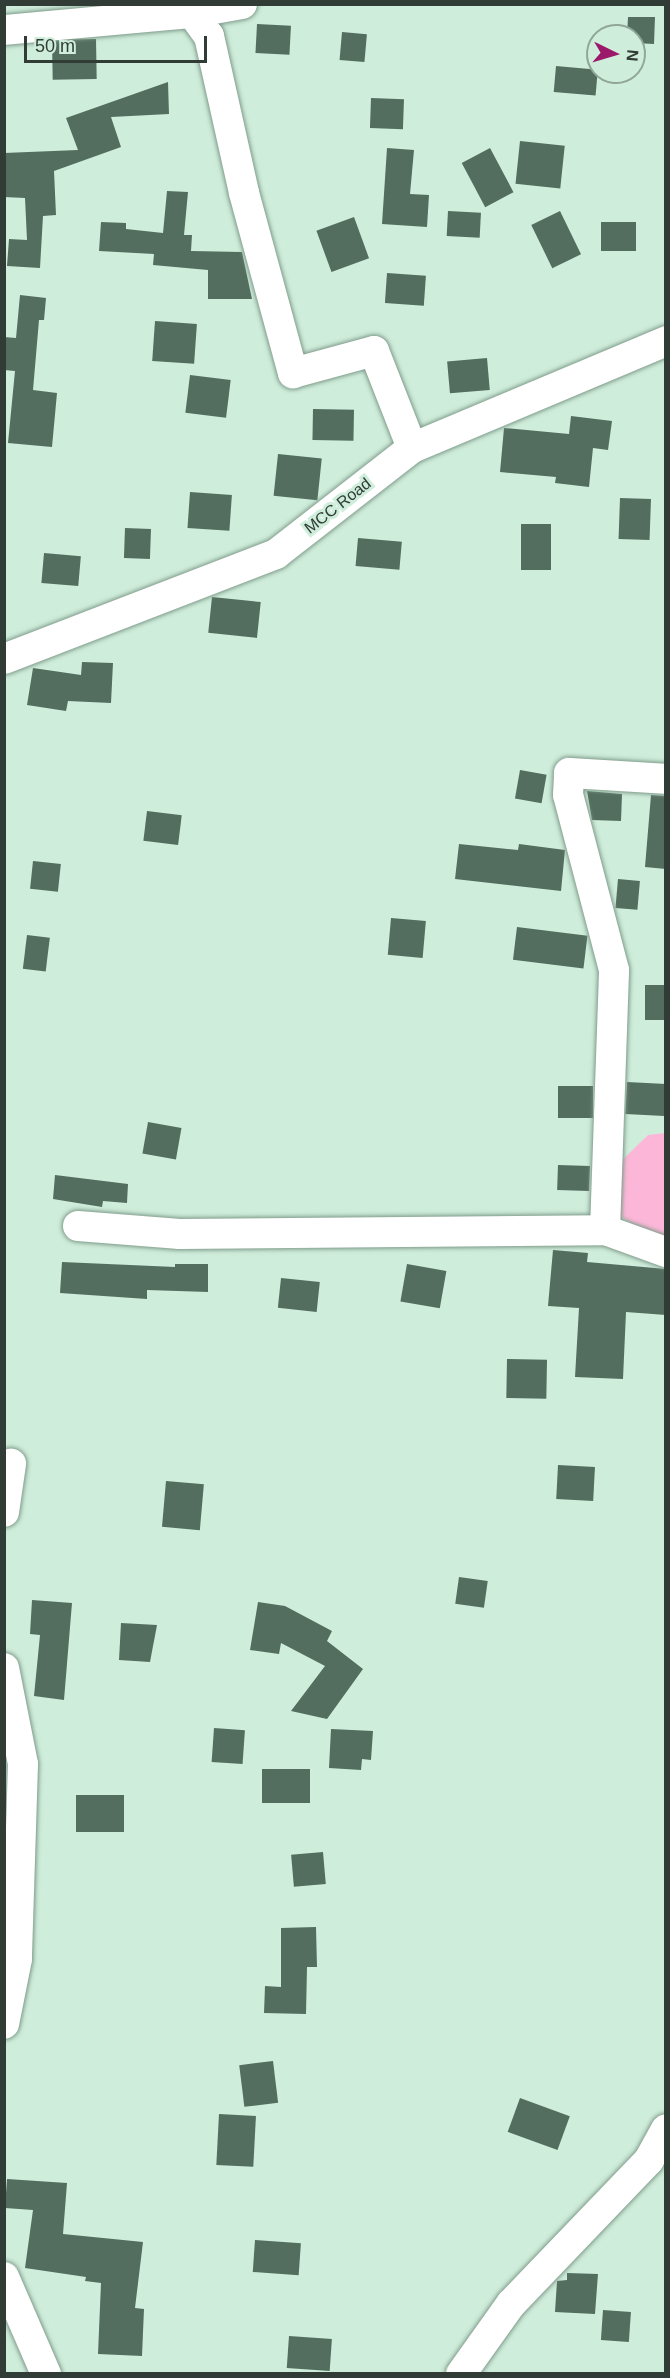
<!DOCTYPE html>
<style>
body{margin:0}
#map{position:relative;width:670px;height:2378px;overflow:hidden;background:#cfeddb;font-family:Arial,sans-serif}
div>[style]{position:absolute}
[style*='--x']{left:calc(var(--x)*1px);top:calc(var(--y)*1px);width:calc(var(--w)*1px);rotate:calc(var(--a)*1deg)}
.green>*{inset:0;background:#fcb7d8}
.building>*{inset:0;background:#536d5e;transform-origin:0 0}
.roads{filter:drop-shadow(0 0 2px #809c8c) drop-shadow(0 0 2px #809c8c)}
.minor>*{height:30px;margin:-15px;padding:0 15px;transform-origin:15px;border-radius:15px;background:#fff}
span{translate:-50% -50%;white-space:nowrap;text-align:center;line-height:1.15;-webkit-text-stroke:6px #cfeddb;paint-order:stroke}
.street-label{font-size:16px;color:#303c35}
.frame{position:absolute;inset:0;border:6px solid #303c35;pointer-events:none}
.north{position:absolute;left:586px;top:24px;width:60px;height:60px;box-sizing:border-box;background:#cfeddb;border:2px solid #8fa699;border-radius:50%;rotate:95deg;font-size:16px;font-weight:700;line-height:24px;text-align:center;color:#303c35}
.north::after{content:'';display:block;margin:auto;width:21px;height:27px;background:#9b186b;clip-path:polygon(50% 0,100% 100%,50% 72%,0 100%)}
.scale{position:absolute;left:24px;top:36px;width:183px;height:27px;box-sizing:border-box;border:3px solid #303c35;border-top:0;padding-left:8px;font-size:18px;line-height:21px;white-space:nowrap;color:#303c35;-webkit-text-stroke:4px #cfeddb;paint-order:stroke}
</style>
<div id="map">
<div class="green">
<div style="clip-path:polygon(665px 1133px,665px 1242px,653px 1238px,616px 1213px,613px 1169px,648px 1135px)"></div>
</div>
<div class="building">
<div style="clip-path:polygon(628px 17px,655px 17px,654px 44px,634px 43px,634px 36px,627px 36px)"></div>
<div style="left:257px;top:24px;width:34px;height:29px;rotate:3deg"></div>
<div style="left:342px;top:32px;width:25px;height:28px;rotate:5deg"></div>
<div style="left:96px;top:39px;width:40px;height:44px;rotate:89deg"></div>
<div style="left:556px;top:66px;width:42px;height:26px;rotate:5deg"></div>
<div style="clip-path:polygon(168px 82px,169px 114px,111px 117px,121px 147px,54px 171px,56px 215px,43px 216px,40px 268px,7px 266px,9px 239px,27px 240px,25px 198px,4px 197px,4px 153px,78px 150px,66px 118px)"></div>
<div style="left:371px;top:98px;width:33px;height:30px;rotate:2deg"></div>
<div style="left:520px;top:141px;width:45px;height:43px;rotate:6deg"></div>
<div style="clip-path:polygon(387px 148px,414px 150px,410px 194px,429px 195px,427px 227px,382px 224px)"></div>
<div style="left:490px;top:148px;width:50px;height:32px;rotate:62deg"></div>
<div style="clip-path:polygon(167px 191px,188px 192px,184px 235px,192px 235px,191px 251px,242px 252px,252px 299px,208px 299px,208px 270px,153px 265px,154px 254px,99px 251px,101px 222px,126px 223px,126px 229px,163px 233px)"></div>
<div style="left:448px;top:211px;width:33px;height:25px;rotate:3deg"></div>
<div style="left:560px;top:211px;width:48px;height:32px;rotate:64deg"></div>
<div style="left:354px;top:217px;width:44px;height:40px;rotate:70deg"></div>
<div style="left:601px;top:222px;width:35px;height:29px"></div>
<div style="left:387px;top:273px;width:39px;height:30px;rotate:4deg"></div>
<div style="clip-path:polygon(20px 295px,46px 298px,44px 320px,39px 320px,33px 390px,57px 393px,52px 447px,8px 443px,15px 371px,4px 370px,4px 337px,16px 338px)"></div>
<div style="left:155px;top:321px;width:42px;height:40px;rotate:4deg"></div>
<div style="left:487px;top:358px;width:32px;height:40px;rotate:85deg"></div>
<div style="left:190px;top:375px;width:41px;height:38px;rotate:7deg"></div>
<div style="left:313px;top:409px;width:41px;height:31px;rotate:1deg"></div>
<div style="clip-path:polygon(571px 416px,612px 421px,608px 450px,593px 448px,589px 487px,555px 483px,556px 477px,500px 472px,504px 428px,569px 434px)"></div>
<div style="left:278px;top:454px;width:44px;height:42px;rotate:6deg"></div>
<div style="left:190px;top:492px;width:42px;height:36px;rotate:4deg"></div>
<div style="left:620px;top:498px;width:31px;height:41px;rotate:2deg"></div>
<div style="left:521px;top:524px;width:30px;height:46px"></div>
<div style="left:125px;top:528px;width:26px;height:30px;rotate:2deg"></div>
<div style="left:358px;top:538px;width:44px;height:28px;rotate:5deg"></div>
<div style="left:44px;top:553px;width:37px;height:30px;rotate:5deg"></div>
<div style="left:212px;top:597px;width:49px;height:36px;rotate:6deg"></div>
<div style="clip-path:polygon(82px 662px,113px 663px,111px 703px,68px 701px,66px 711px,27px 705px,33px 668px,81px 675px)"></div>
<div style="left:520px;top:770px;width:27px;height:29px;rotate:10deg"></div>
<div style="clip-path:polygon(587px 791px,622px 794px,621px 821px,592px 820px)"></div>
<div style="clip-path:polygon(651px 795px,666px 796px,666px 869px,645px 867px)"></div>
<div style="left:147px;top:811px;width:35px;height:30px;rotate:7deg"></div>
<div style="clip-path:polygon(459px 844px,518px 850px,519px 844px,565px 850px,561px 891px,455px 879px)"></div>
<div style="left:33px;top:861px;width:28px;height:28px;rotate:6deg"></div>
<div style="left:618px;top:879px;width:22px;height:29px;rotate:5deg"></div>
<div style="left:391px;top:918px;width:35px;height:37px;rotate:5deg"></div>
<div style="left:517px;top:927px;width:71px;height:33px;rotate:7deg"></div>
<div style="left:27px;top:935px;width:23px;height:34px;rotate:7deg"></div>
<div style="left:666px;top:985px;width:35px;height:21px;rotate:90deg"></div>
<div style="left:627px;top:1082px;width:39px;height:32px;rotate:3deg"></div>
<div style="left:558px;top:1086px;width:35px;height:32px"></div>
<div style="left:148px;top:1122px;width:34px;height:32px;rotate:10deg"></div>
<div style="left:558px;top:1165px;width:32px;height:25px;rotate:2deg"></div>
<div style="clip-path:polygon(55px 1175px,128px 1184px,127px 1203px,103px 1201px,102px 1207px,53px 1199px)"></div>
<div style="clip-path:polygon(553px 1250px,588px 1253px,587px 1262px,666px 1269px,666px 1315px,626px 1312px,623px 1379px,575px 1377px,579px 1308px,548px 1306px)"></div>
<div style="clip-path:polygon(62px 1262px,175px 1267px,175px 1264px,208px 1264px,208px 1292px,147px 1290px,147px 1299px,60px 1293px)"></div>
<div style="left:407px;top:1264px;width:40px;height:38px;rotate:10deg"></div>
<div style="left:281px;top:1278px;width:39px;height:30px;rotate:6deg"></div>
<div style="left:507px;top:1359px;width:40px;height:39px;rotate:1deg"></div>
<div style="left:558px;top:1465px;width:37px;height:34px;rotate:3deg"></div>
<div style="left:166px;top:1481px;width:38px;height:46px;rotate:5deg"></div>
<div style="left:459px;top:1577px;width:29px;height:27px;rotate:8deg"></div>
<div style="clip-path:polygon(32px 1600px,72px 1603px,64px 1700px,34px 1696px,40px 1635px,30px 1634px)"></div>
<div style="clip-path:polygon(258px 1602px,285px 1606px,332px 1631px,327px 1641px,363px 1669px,327px 1719px,291px 1711px,325px 1666px,281px 1643px,279px 1654px,250px 1650px)"></div>
<div style="clip-path:polygon(121px 1623px,157px 1625px,150px 1662px,119px 1660px)"></div>
<div style="left:214px;top:1728px;width:31px;height:34px;rotate:4deg"></div>
<div style="clip-path:polygon(331px 1729px,373px 1731px,371px 1760px,362px 1759px,361px 1770px,329px 1768px)"></div>
<div style="left:310px;top:1769px;width:34px;height:48px;rotate:90deg"></div>
<div style="left:76px;top:1795px;width:48px;height:37px"></div>
<div style="left:323px;top:1852px;width:32px;height:32px;rotate:85deg"></div>
<div style="clip-path:polygon(316px 1927px,317px 1967px,307px 1967px,306px 2014px,264px 2013px,265px 1986px,281px 1987px,281px 1928px)"></div>
<div style="left:273px;top:2061px;width:42px;height:34px;rotate:83deg"></div>
<div style="left:520px;top:2098px;width:53px;height:36px;rotate:20deg"></div>
<div style="left:219px;top:2114px;width:37px;height:51px;rotate:3deg"></div>
<div style="clip-path:polygon(7px 2179px,67px 2183px,63px 2234px,143px 2242px,135px 2308px,144px 2309px,142px 2356px,98px 2354px,101px 2283px,85px 2281px,86px 2277px,25px 2268px,33px 2210px,5px 2208px)"></div>
<div style="left:255px;top:2240px;width:46px;height:32px;rotate:4deg"></div>
<div style="clip-path:polygon(567px 2273px,598px 2274px,595px 2314px,555px 2312px,557px 2281px,567px 2280px)"></div>
<div style="left:603px;top:2310px;width:28px;height:30px;rotate:4deg"></div>
<div style="left:289px;top:2336px;width:43px;height:32px;rotate:4deg"></div>
</div>
<div class="roads">
<div class="minor">
<div style="--x:242;--y:4;--w:51;--a:169.8"></div>
<div style="--x:192;--y:13;--w:29;--a:54"></div>
<div style="--x:209;--y:36;--w:161;--a:77.4"></div>
<div style="--x:244;--y:193;--w:187;--a:74.8"></div>
<div style="--x:293;--y:373;--w:84;--a:-15.2"></div>
<div style="--x:374;--y:351;--w:104;--a:68.6"></div>
<div style="--x:4;--y:30;--w:189;--a:-5.2"></div>
<div style="--x:4;--y:659;--w:292;--a:-21.1"></div>
<div style="--x:276;--y:554;--w:172;--a:-37.9"></div>
<div style="--x:412;--y:448;--w:276;--a:-22.8"></div>
<div style="--x:78;--y:1226;--w:102;--a:4.5"></div>
<div style="--x:180;--y:1234;--w:425;--a:-0.5"></div>
<div style="--x:605;--y:1230;--w:65;--a:19.8"></div>
<div style="--x:605;--y:1230;--w:260;--a:-88"></div>
<div style="--x:614;--y:970;--w:181;--a:-104.7"></div>
<div style="--x:568;--y:795;--w:22;--a:-87"></div>
<div style="--x:569;--y:773;--w:97;--a:3.5"></div>
<div style="--x:4;--y:1512;--w:49;--a:-81.7"></div>
<div style="--x:4;--y:1668;--w:98;--a:78.8"></div>
<div style="--x:23;--y:1764;--w:195;--a:91.8"></div>
<div style="--x:17;--y:1959;--w:66;--a:101.3"></div>
<div style="--x:4;--y:2277;--w:106;--a:66.6"></div>
<div style="--x:461;--y:2374;--w:86;--a:-54.5"></div>
<div style="--x:511;--y:2304;--w:199;--a:-46.2"></div>
<div style="--x:649;--y:2160;--w:35;--a:-61"></div>
</div>
</div>
<div class="street-label">
<span style="left:338px;top:506px;rotate:-38deg">MCC Road</span>
</div>
<div class="frame"></div>
<div class="north">N</div>
<div class="scale">50 m</div>
</div>
